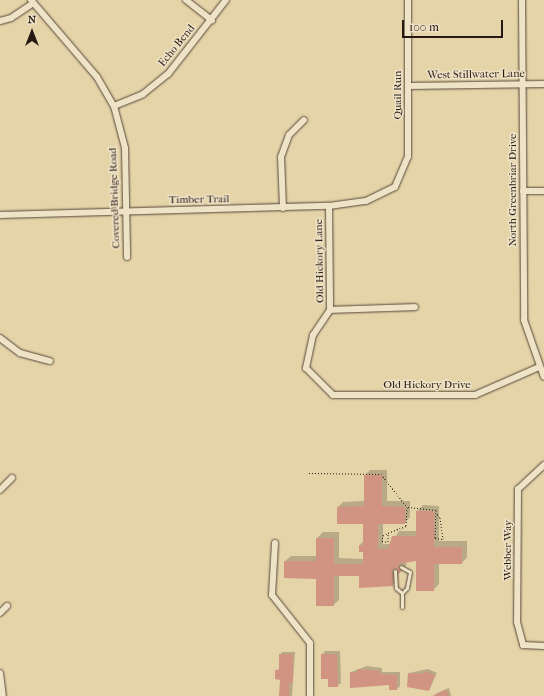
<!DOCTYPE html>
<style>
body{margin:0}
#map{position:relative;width:544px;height:696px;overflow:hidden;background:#e6d4a9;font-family:"IM FELL French Canon",serif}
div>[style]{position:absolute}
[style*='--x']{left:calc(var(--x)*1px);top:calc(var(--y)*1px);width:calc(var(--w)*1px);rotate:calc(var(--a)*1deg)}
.shadow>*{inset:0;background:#0003}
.building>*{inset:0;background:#d19482}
.path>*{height:1px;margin-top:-0.5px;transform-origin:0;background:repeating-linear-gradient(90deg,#251914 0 1px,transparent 0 3px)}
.roads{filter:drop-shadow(0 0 1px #554839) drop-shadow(0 0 1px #554839)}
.lane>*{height:3px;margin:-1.5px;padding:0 1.5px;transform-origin:1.5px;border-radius:1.5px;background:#efe3c7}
.street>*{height:6px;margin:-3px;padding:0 3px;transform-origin:3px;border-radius:3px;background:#efe3c7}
span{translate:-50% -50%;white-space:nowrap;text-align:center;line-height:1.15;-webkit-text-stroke:3px #efe3c7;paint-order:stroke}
.street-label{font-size:11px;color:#251914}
.north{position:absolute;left:12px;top:12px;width:40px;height:40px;-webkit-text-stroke:3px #efe3c7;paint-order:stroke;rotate:0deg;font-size:11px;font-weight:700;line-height:16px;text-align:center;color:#251914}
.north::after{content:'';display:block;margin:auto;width:14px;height:18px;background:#251914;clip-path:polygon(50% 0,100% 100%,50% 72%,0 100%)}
.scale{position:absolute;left:402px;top:20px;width:101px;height:18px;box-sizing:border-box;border:2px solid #251914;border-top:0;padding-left:5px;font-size:12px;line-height:14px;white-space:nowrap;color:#251914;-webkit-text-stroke:3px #efe3c7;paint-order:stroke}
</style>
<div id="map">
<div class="shadow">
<div style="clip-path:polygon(370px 470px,387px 470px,387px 501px,410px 501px,410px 517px,405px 523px,383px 523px,383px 544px,391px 544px,399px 531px,417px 531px,417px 511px,423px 505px,439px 506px,439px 541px,467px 541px,467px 557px,462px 563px,439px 563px,439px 584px,433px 590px,417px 560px,405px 562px,407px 564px,398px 573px,398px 579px,392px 585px,360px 575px,339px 575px,339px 600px,333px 605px,317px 578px,285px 561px,291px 556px,317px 556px,317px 538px,323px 532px,339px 532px,339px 558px,364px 559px,364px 551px,360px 545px,364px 540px,364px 523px,338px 507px,343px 502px,365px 501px,365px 475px)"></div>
<div style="clip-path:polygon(325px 651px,340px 651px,341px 683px,337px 686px,329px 678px,322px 655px)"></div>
<div style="clip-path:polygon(282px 652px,295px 652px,292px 696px,281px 696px,281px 679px,276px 671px,280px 668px,280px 655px)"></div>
<div style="clip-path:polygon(367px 666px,382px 668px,382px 672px,400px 672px,400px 686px,397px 689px,390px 684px,351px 672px)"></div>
<div style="clip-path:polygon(428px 669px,437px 673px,429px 690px,409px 673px)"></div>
<div style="clip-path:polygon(449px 688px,451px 696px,434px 696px,437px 693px)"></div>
</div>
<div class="building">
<div style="clip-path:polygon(364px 475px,382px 475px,382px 506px,405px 507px,405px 524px,378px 524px,378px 549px,388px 549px,392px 536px,416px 536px,416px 511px,434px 511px,434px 547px,462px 547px,462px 564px,434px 564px,434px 591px,416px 591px,416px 561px,398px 564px,402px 571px,398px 574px,397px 569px,393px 569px,393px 586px,359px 588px,359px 576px,334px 576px,334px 606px,316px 606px,316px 579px,284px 578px,284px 561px,316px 561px,316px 538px,334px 538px,334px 564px,363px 564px,363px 552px,359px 552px,359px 545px,363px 545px,363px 524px,337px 524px,337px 507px,364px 506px)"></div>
<div style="clip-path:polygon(279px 654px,293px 654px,293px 683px,289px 683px,289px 696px,279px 696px,280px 680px,275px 679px,275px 670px,279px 670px)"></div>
<div style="clip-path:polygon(321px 654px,337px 654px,338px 687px,328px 687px,328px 679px,321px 679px)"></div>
<div style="clip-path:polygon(357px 669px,380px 671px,380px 674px,397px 675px,397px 690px,389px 690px,389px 685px,350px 688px,350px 672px,357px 672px)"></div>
<div style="clip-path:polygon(424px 671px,435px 675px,429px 691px,407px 687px,408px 673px,423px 674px)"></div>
<div style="clip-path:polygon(446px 690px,449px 696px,432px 696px)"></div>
</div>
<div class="path">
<div style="--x:309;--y:473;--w:72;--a:0.8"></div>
<div style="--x:381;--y:474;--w:42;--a:51.8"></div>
<div style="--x:407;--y:507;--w:19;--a:93"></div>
<div style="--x:406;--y:526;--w:25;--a:159"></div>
<div style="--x:383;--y:535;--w:6;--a:99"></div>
<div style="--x:382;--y:541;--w:6;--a:9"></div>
<div style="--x:388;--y:542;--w:9;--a:-90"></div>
<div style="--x:408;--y:507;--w:28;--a:6"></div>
<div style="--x:436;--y:510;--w:28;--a:92"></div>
<div style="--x:435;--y:538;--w:8;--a:7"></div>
<div style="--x:443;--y:539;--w:22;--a:-98"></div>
<div style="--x:440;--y:517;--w:6;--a:-135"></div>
</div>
<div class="roads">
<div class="lane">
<div style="--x:401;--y:567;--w:10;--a:29"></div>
<div style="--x:410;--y:572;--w:16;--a:101"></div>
<div style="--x:407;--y:588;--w:7;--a:135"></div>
<div style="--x:402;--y:593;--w:14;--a:90"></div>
<div style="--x:395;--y:571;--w:17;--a:87"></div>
<div style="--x:396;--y:588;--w:8;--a:40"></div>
</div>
<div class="street">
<div style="--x:31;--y:0;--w:101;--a:49.4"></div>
<div style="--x:97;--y:77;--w:34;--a:60"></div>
<div style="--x:114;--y:106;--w:43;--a:75.3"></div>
<div style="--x:125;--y:148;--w:109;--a:88.9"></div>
<div style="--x:186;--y:0;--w:33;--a:38"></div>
<div style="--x:522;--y:0;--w:320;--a:89.6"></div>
<div style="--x:524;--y:320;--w:60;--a:70.7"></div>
<div style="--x:0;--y:21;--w:11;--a:-15"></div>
<div style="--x:11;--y:18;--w:27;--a:-34"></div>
<div style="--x:408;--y:86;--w:136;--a:-0.8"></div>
<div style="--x:114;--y:106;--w:31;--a:-22"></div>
<div style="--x:143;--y:94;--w:32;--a:-39"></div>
<div style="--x:168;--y:74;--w:94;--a:-51.9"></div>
<div style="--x:523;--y:191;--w:21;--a:0"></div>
<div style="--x:329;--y:206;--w:104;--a:89.4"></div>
<div style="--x:330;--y:310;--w:30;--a:124"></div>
<div style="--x:313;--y:335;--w:34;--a:102"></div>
<div style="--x:306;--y:368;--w:38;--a:45"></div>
<div style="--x:333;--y:395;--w:142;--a:0"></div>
<div style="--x:475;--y:395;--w:70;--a:-23.6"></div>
<div style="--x:283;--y:208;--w:51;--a:-92.2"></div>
<div style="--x:281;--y:157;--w:23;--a:-70"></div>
<div style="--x:289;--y:135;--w:21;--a:-45"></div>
<div style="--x:0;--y:215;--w:329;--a:-1.6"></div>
<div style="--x:329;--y:206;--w:37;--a:-8"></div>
<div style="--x:366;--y:201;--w:32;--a:-26"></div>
<div style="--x:395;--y:187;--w:33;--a:-67"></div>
<div style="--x:408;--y:157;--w:157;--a:-90"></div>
<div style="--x:330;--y:310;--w:85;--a:-2"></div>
<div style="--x:0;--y:338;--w:25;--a:37"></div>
<div style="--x:20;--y:353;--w:31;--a:15"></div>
<div style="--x:544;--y:465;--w:35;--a:137"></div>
<div style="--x:518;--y:489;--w:133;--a:90.4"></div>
<div style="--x:517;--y:622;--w:24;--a:75"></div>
<div style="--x:523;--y:645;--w:21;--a:3"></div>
<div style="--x:0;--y:490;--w:17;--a:-45"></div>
<div style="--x:275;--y:543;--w:52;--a:93.3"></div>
<div style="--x:272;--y:595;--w:61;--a:51.6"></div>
<div style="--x:310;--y:643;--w:53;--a:90"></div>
<div style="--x:0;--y:613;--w:10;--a:-45"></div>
<div style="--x:0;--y:673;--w:23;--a:83"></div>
</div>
</div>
<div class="street-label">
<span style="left:177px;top:46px;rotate:-51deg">Echo Bend</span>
<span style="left:476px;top:75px;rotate:-1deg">West Stillwater Lane</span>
<span style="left:398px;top:95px;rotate:-90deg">Quail Run</span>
<span style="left:513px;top:190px;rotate:-90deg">North Greenbriar Drive</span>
<span style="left:115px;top:198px;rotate:-92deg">Covered Bridge Road</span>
<span style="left:199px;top:200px;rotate:-1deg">Timber Trail</span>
<span style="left:320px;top:261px;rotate:-91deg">Old Hickory Lane</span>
<span style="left:427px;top:385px">Old Hickory Drive</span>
<span style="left:508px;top:550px;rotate:-90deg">Webber Way</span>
</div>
<div class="north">N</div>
<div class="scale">100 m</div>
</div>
